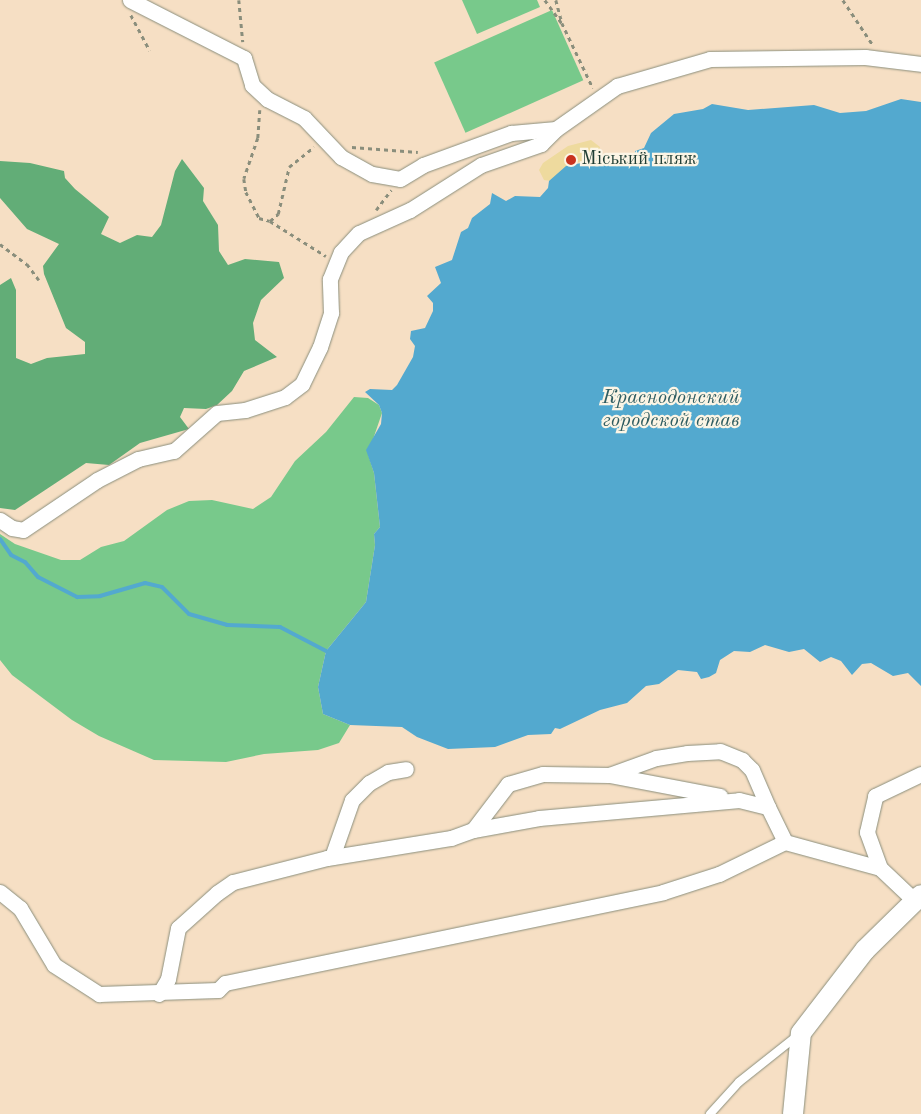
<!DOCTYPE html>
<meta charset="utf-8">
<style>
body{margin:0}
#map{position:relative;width:921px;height:1114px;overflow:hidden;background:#f6dfc4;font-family:"Old Standard TT",serif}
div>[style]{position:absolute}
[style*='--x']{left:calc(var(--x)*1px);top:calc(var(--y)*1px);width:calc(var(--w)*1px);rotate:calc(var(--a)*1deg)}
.green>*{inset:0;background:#78c98b;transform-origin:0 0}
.forest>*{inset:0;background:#62ad77}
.sand>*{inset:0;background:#eeda9e}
.water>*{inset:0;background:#53a9cf}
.stream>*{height:4px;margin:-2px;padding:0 2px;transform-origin:2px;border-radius:2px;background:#53a9cf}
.path>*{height:2.5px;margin-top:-1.25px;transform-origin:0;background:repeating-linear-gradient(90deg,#8a8e7c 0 4px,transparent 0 8px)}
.roads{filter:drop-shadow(0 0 1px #8a8e7c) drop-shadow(0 0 1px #8a8e7c)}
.lane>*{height:8px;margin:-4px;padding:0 4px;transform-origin:4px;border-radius:4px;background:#fff}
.street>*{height:15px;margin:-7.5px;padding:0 7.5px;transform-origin:7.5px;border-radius:7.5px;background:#fff}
.secondary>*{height:20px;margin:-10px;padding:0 10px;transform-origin:10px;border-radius:10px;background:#fff}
.dots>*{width:14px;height:14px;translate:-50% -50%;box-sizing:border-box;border:2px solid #fcf5e5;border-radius:50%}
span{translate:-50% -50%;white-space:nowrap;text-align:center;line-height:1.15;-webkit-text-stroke:4.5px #fcf5e5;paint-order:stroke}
.poi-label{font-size:19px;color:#1f3d34}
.left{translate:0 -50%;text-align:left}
.water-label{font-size:20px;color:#2f5d62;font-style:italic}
</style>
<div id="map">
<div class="green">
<div style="clip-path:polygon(462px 0,537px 0,540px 7px,477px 34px)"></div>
<div style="left:552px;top:10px;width:77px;height:129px;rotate:66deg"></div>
<div style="clip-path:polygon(354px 397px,368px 398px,379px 405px,382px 413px,368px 454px,374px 473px,380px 527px,374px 534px,375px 545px,366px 602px,326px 651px,318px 687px,323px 714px,350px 725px,339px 743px,318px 750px,264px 754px,226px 762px,154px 760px,99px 736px,72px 720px,12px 675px,0 660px,0 534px,15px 544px,61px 560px,80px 560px,101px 547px,124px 541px,167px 510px,189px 501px,212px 500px,253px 509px,271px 497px,295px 461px,326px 432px)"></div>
</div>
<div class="forest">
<div style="clip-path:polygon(182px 159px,204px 188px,203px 201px,218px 225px,219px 251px,228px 265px,245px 259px,279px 262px,284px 278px,261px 300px,253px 323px,255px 340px,277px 357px,244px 371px,232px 391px,217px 405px,206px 409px,184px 408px,180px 417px,189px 429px,140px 443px,109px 465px,86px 463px,15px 510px,0 508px,0 285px,11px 278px,16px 290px,16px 358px,31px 364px,47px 358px,85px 354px,85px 342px,66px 328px,44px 274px,43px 266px,59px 244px,27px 229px,0 198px,0 161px,30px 163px,64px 171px,65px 178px,75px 189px,109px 217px,101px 234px,120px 243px,137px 235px,152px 237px,161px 225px,175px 171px)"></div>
</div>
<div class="sand">
<div style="clip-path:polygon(591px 140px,600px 147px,597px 160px,573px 163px,551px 181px,544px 180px,539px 170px,543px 163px,568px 146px)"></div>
</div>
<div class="water">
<div style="clip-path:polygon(901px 99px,921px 102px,921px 686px,908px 673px,893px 676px,871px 663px,862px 664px,852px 675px,841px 661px,831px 657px,820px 662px,804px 649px,789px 652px,765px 645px,750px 652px,734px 651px,720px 660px,716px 673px,709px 677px,701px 679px,697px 672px,678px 670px,659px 684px,646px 686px,627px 703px,600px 710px,560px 729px,555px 728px,551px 734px,528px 735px,495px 747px,448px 749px,417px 737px,402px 727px,350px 725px,323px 714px,318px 687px,326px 651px,366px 602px,375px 545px,374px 534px,380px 527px,374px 473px,366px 450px,381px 424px,382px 413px,379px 405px,365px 392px,370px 389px,392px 390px,397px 385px,413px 357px,415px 346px,410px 339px,411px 331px,425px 328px,433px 311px,433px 303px,427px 296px,441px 283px,435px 267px,452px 260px,461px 232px,468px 228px,472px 218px,490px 204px,492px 193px,506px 201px,515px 196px,540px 197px,548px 188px,549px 181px,566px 166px,627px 154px,635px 157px,635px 151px,644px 148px,651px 133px,674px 114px,703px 109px,712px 104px,748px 110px,814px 105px,840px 113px,866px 111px)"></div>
</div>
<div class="stream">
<div style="--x:0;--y:539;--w:19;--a:55"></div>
<div style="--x:11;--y:555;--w:16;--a:27"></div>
<div style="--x:25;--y:562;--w:20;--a:49"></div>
<div style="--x:38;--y:577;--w:44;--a:27.1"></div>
<div style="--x:77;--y:597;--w:23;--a:-2"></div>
<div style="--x:100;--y:596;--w:47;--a:-16.1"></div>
<div style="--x:145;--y:583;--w:17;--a:13"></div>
<div style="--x:162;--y:587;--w:38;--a:45"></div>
<div style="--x:189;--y:614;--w:40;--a:16"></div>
<div style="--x:227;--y:625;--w:53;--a:2.2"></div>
<div style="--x:280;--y:627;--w:52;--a:27.6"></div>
</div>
<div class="path">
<div style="--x:239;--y:0;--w:42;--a:84.6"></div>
<div style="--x:545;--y:0;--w:29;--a:54"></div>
<div style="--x:562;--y:23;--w:72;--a:64.5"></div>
<div style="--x:556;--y:0;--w:23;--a:75"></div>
<div style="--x:843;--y:0;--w:54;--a:56.3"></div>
<div style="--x:131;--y:15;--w:40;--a:62"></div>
<div style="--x:260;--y:110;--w:28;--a:94"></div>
<div style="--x:258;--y:138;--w:43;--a:108.9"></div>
<div style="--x:244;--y:179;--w:13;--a:81"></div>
<div style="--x:246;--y:192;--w:29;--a:63"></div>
<div style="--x:259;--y:218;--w:11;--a:15"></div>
<div style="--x:270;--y:221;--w:11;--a:-41"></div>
<div style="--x:278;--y:214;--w:48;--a:-76.8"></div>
<div style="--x:289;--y:167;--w:32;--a:-39"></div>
<div style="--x:352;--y:147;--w:66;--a:4.3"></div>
<div style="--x:376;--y:210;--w:25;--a:-53"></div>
<div style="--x:270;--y:221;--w:66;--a:32"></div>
<div style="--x:0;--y:244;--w:34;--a:37"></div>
<div style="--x:27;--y:264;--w:20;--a:53"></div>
</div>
<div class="roads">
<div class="lane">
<div style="--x:710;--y:1114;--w:43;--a:-47.8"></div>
<div style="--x:739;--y:1082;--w:75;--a:-38.5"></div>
</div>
<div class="street">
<div style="--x:130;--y:0;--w:128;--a:27"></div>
<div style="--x:244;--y:58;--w:28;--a:73"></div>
<div style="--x:252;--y:85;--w:21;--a:43"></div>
<div style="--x:267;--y:99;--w:42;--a:27.2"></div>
<div style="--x:304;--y:118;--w:54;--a:46.5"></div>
<div style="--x:341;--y:157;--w:35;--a:29"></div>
<div style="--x:372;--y:174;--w:28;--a:10"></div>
<div style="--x:400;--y:179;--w:27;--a:-31"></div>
<div style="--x:423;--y:165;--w:94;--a:-20"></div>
<div style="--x:511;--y:133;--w:45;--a:-5.1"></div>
<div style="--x:556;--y:129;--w:75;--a:-35.2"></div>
<div style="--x:617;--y:86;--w:97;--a:-16.2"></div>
<div style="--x:710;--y:59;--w:155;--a:-0.7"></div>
<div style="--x:865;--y:57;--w:56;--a:7.1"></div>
<div style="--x:0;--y:520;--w:14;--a:34"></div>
<div style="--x:12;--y:528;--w:11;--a:10"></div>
<div style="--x:23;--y:530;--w:89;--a:-34"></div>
<div style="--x:97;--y:480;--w:46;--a:-27.1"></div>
<div style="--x:138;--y:459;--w:37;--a:-13"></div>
<div style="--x:174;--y:451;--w:57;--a:-41.5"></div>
<div style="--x:217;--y:413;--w:28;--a:-6"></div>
<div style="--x:245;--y:410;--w:42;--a:-18"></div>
<div style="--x:285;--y:397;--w:21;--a:-37"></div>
<div style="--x:302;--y:384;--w:41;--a:-64.1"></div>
<div style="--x:320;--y:347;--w:36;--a:-72"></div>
<div style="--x:331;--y:313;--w:34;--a:-92"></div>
<div style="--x:330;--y:279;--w:29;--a:-68"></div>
<div style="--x:341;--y:252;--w:26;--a:-47"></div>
<div style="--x:359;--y:233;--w:56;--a:-24.3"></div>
<div style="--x:410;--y:210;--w:84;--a:-32.4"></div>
<div style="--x:481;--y:165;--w:64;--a:-19.3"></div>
<div style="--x:541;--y:144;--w:21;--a:-45"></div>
<div style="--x:610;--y:775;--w:112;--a:10.8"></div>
<div style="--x:473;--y:830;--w:58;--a:-52.7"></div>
<div style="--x:508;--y:784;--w:36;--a:-16"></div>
<div style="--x:543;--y:774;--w:66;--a:0.9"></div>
<div style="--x:609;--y:775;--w:50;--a:-19.9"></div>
<div style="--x:656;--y:758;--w:31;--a:-9"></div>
<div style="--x:687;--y:753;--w:33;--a:-3"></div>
<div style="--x:720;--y:751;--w:24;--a:22"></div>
<div style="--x:742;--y:760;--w:14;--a:45"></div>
<div style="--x:752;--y:770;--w:40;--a:66.6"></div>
<div style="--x:332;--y:857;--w:60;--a:-70.7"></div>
<div style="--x:352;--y:800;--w:24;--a:-45"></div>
<div style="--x:369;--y:783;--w:22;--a:-30"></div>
<div style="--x:388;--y:772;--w:18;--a:-9"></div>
<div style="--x:880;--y:868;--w:38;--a:-110"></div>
<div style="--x:867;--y:832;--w:37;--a:-77"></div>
<div style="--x:875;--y:796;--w:51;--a:-25.6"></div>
<div style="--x:0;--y:892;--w:26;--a:39"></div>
<div style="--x:20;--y:908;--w:66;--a:59.2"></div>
<div style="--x:54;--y:965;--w:54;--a:32.8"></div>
<div style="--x:99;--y:994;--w:119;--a:-1.9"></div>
<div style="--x:218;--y:990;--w:10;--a:-45"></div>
<div style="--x:225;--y:983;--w:447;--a:-11.7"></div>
<div style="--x:663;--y:892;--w:59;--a:-17.8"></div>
<div style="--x:719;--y:874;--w:73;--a:-25.9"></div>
<div style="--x:785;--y:842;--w:98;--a:15.3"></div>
<div style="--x:880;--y:868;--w:48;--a:43.3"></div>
<div style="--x:159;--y:994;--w:17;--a:-59"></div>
<div style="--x:168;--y:979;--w:52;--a:-78.9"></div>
<div style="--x:178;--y:928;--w:52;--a:-41.9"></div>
<div style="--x:217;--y:893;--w:19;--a:-35"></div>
<div style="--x:233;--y:882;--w:97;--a:-14.3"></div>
<div style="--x:327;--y:858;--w:126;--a:-9.2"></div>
<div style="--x:451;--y:838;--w:23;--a:-20"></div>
<div style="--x:473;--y:830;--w:67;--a:-10.3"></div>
<div style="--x:539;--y:818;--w:201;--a:-5.1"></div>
<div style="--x:739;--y:800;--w:30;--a:14"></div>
<div style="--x:768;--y:807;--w:39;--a:64"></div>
</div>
<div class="secondary">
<div style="--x:793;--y:1114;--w:81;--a:-84.4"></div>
<div style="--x:801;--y:1033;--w:105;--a:-52.4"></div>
<div style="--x:865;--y:950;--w:78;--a:-44.5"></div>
</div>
</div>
<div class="dots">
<div style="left:571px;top:160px;background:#c8321e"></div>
</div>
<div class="poi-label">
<span class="left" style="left:581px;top:160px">Міський пляж</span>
</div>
<div class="water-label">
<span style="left:671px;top:410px">Краснодонский<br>городской став</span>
</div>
</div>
